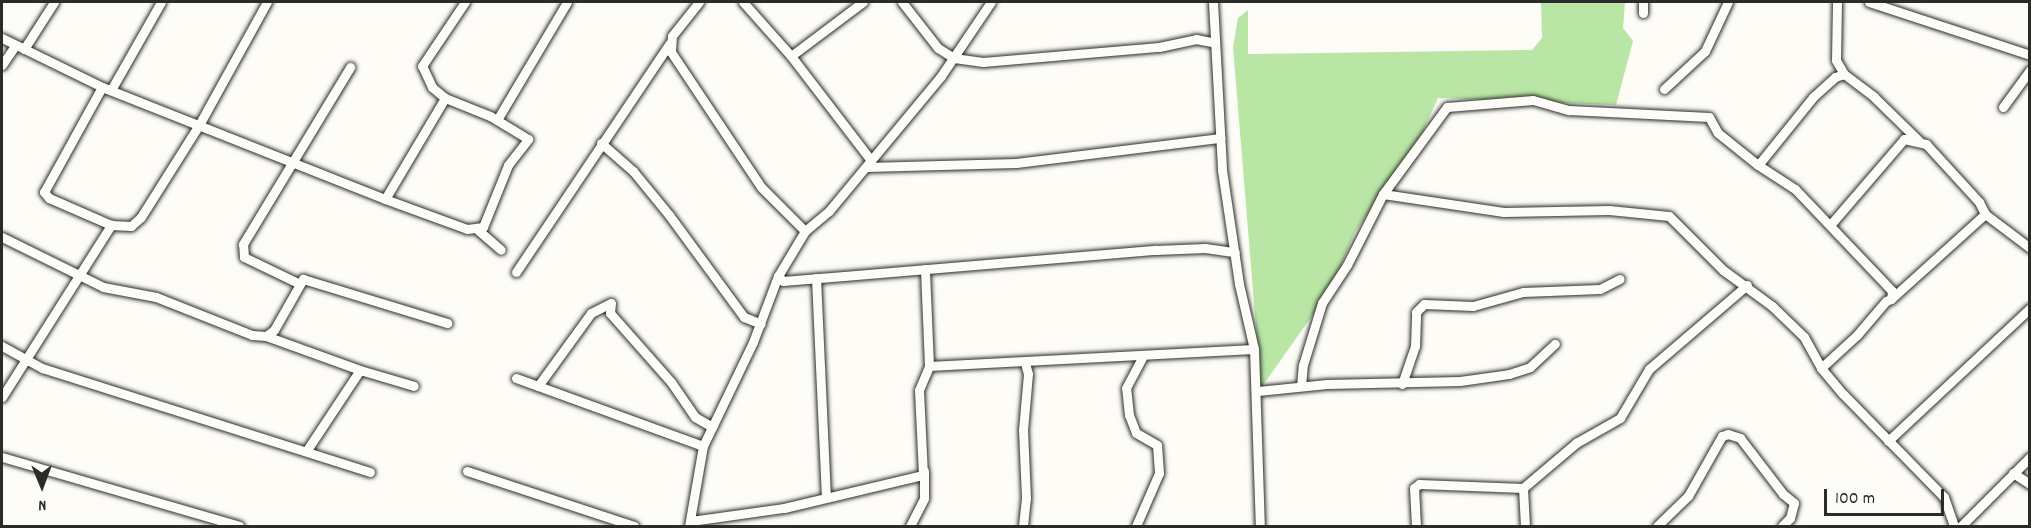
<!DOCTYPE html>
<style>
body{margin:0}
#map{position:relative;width:2031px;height:528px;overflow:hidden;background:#fdfcf7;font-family:Dekko,sans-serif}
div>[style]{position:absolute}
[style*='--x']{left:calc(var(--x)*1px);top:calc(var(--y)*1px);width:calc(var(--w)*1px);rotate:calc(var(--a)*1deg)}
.green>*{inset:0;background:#b9e6a4}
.roads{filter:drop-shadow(0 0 2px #2b2b2b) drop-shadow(0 0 2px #2b2b2b)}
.minor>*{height:9px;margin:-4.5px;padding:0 4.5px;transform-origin:4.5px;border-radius:4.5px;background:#fdfcf7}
span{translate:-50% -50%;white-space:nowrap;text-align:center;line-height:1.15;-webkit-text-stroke:6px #fdfcf7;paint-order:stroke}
.frame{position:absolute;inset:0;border:3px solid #2b2b2b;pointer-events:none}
.north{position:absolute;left:12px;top:456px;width:60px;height:60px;-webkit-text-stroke:4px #fdfcf7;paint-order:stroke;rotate:179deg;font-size:16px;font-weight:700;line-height:24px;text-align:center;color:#2b2b2b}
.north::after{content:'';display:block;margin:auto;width:21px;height:27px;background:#2b2b2b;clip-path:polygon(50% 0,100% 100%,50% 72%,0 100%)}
.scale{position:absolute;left:1824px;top:489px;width:120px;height:27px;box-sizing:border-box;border:3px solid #2b2b2b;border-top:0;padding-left:8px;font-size:18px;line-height:21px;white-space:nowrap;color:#2b2b2b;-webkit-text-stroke:4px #fdfcf7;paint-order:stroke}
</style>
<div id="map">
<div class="green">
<div style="clip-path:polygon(1541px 2px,1625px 2px,1623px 28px,1633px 41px,1616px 105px,1438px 98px,1419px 140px,1355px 232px,1331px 289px,1261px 388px,1233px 47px,1238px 18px,1248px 10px,1248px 54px,1532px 50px,1542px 38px)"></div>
</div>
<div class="roads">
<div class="minor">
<div style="--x:699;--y:2;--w:43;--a:128.5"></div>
<div style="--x:672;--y:36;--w:16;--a:94"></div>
<div style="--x:671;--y:52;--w:162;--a:56.3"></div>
<div style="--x:761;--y:187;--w:62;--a:45"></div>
<div style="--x:743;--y:2;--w:72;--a:48.4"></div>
<div style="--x:791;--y:56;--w:130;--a:52.5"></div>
<div style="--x:902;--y:2;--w:58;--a:52"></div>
<div style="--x:938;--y:48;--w:19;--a:32"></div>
<div style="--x:954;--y:58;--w:29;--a:8"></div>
<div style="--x:983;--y:62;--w:177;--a:-4.9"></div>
<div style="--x:1159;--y:47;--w:38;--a:-12"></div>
<div style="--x:1196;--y:39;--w:16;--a:11"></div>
<div style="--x:1213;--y:2;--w:168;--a:86.9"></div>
<div style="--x:1222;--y:170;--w:115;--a:81.5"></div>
<div style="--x:1239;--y:284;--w:67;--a:77"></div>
<div style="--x:1254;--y:349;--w:177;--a:88.1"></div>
<div style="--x:1643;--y:2;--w:11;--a:90"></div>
<div style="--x:1869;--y:2;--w:169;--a:18.2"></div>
<div style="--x:2;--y:38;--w:111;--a:26.1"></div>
<div style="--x:102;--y:87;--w:304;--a:21.6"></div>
<div style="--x:385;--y:199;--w:87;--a:20.1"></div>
<div style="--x:467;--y:229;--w:16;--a:-7"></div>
<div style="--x:483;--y:227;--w:67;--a:-68"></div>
<div style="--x:508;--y:165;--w:33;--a:-52"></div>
<div style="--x:528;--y:139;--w:44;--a:-148.8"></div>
<div style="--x:490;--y:116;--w:48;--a:-158.2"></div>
<div style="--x:445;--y:98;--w:117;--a:120.7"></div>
<div style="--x:24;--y:49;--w:56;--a:-57.4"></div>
<div style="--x:791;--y:56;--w:90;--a:-36.9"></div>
<div style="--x:2;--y:65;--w:23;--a:-56"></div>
<div style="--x:1844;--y:74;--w:38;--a:37"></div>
<div style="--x:1874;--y:97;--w:63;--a:44.4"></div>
<div style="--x:102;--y:87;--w:120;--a:118.9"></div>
<div style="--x:44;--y:192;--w:8;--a:50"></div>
<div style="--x:49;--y:198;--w:68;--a:23.5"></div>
<div style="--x:111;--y:225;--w:20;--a:3"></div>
<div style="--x:131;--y:226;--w:13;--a:-42"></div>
<div style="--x:141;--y:217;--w:109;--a:-57.8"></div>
<div style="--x:199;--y:125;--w:141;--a:-61.1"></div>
<div style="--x:1664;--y:89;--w:56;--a:-42.8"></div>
<div style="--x:1705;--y:51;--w:54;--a:-64.9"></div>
<div style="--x:111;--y:90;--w:101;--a:-60.4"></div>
<div style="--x:445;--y:98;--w:17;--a:-140"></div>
<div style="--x:432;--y:87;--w:23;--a:-115"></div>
<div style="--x:422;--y:66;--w:77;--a:-56.1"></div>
<div style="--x:2003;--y:107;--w:46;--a:-53.9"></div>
<div style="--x:497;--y:120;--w:137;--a:-59.3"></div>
<div style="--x:601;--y:143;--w:43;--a:41.2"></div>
<div style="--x:633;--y:171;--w:57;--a:50.7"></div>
<div style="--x:669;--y:215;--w:127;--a:53.7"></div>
<div style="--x:744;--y:317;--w:18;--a:22"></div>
<div style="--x:1759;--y:164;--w:86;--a:-51.1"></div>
<div style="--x:1813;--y:97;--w:30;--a:-42"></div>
<div style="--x:1835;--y:77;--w:9;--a:-18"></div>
<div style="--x:1844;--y:74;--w:16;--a:-120"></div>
<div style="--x:1836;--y:60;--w:58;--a:-89"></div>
<div style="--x:866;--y:167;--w:150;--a:-1.5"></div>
<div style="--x:1016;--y:163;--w:206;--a:-7"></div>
<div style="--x:1383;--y:194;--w:122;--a:8.5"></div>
<div style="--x:1504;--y:212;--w:105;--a:-1.1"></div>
<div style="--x:1609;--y:210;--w:60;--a:5.7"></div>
<div style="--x:1669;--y:216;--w:76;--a:45"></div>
<div style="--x:1723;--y:270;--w:61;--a:36.3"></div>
<div style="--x:1772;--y:306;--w:45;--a:44.1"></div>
<div style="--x:1804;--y:337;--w:35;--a:61"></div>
<div style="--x:1821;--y:368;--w:34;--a:50"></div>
<div style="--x:1843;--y:394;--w:144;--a:45.6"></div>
<div style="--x:1944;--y:497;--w:31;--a:71"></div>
<div style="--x:1831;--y:224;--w:112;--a:-49.3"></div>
<div style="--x:1904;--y:139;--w:23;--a:13"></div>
<div style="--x:1926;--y:144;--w:79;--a:47.6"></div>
<div style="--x:1979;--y:202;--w:13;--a:63"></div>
<div style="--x:1985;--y:214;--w:56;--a:37.1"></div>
<div style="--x:478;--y:230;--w:30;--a:41"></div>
<div style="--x:2;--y:237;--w:113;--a:26.3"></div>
<div style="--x:103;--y:287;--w:54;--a:10.7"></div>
<div style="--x:156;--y:297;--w:103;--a:21.6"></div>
<div style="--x:252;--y:335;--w:14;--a:4"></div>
<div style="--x:266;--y:336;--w:10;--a:-37"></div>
<div style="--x:274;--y:330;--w:59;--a:-60.4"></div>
<div style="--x:303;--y:279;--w:151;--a:17"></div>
<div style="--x:516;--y:272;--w:275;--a:-56.1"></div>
<div style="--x:778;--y:276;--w:7;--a:45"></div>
<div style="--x:783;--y:281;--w:61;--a:-4.7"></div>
<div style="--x:844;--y:276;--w:313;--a:-4.8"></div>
<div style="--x:1156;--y:250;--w:49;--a:-2.3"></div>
<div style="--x:1205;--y:248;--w:30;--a:8"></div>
<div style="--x:816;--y:278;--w:218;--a:87.4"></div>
<div style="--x:298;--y:283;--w:60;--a:-154.3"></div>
<div style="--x:244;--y:257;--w:13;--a:-94"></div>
<div style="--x:243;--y:244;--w:207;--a:-58.8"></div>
<div style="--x:1891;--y:299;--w:127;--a:-42.1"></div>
<div style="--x:266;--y:336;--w:100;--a:19.9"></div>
<div style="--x:2;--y:346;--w:46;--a:28.8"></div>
<div style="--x:42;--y:368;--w:344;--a:17.6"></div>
<div style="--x:929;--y:366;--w:325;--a:-3"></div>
<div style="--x:516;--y:378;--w:199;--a:20"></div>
<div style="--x:1402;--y:384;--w:40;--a:-71.1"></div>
<div style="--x:1415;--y:346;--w:34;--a:-88"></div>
<div style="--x:1416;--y:312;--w:11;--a:-45"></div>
<div style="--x:1424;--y:304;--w:49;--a:2.3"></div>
<div style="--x:1473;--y:306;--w:52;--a:-15.6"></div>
<div style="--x:1523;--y:292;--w:77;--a:-2.2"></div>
<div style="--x:1600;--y:289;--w:22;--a:-27"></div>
<div style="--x:538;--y:386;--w:90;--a:-54"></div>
<div style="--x:591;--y:313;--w:22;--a:-27"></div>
<div style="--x:611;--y:303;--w:10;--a:96"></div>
<div style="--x:610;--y:313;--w:92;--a:48.5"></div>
<div style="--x:671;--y:382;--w:42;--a:55.6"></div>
<div style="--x:695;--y:417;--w:20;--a:30"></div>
<div style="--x:1301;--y:386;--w:21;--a:-85"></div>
<div style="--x:1303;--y:365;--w:65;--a:-73"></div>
<div style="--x:1322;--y:303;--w:45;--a:-56.7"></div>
<div style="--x:1347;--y:265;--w:80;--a:-63.1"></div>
<div style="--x:1383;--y:194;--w:108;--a:-53.7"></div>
<div style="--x:1447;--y:107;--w:86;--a:-4.7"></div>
<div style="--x:1533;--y:100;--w:37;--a:16"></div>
<div style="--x:1569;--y:110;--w:140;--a:2.9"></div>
<div style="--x:1709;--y:117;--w:18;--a:61"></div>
<div style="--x:1718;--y:133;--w:51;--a:38.7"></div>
<div style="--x:1758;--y:165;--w:44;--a:33"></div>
<div style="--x:1795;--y:189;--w:141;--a:46.4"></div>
<div style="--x:1892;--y:291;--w:8;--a:97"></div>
<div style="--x:1891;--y:299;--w:5;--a:158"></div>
<div style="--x:1886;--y:301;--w:45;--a:130.5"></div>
<div style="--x:1857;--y:335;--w:49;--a:137.5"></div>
<div style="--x:1258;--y:391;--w:69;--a:-5.8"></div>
<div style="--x:1327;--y:384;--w:133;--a:-1.3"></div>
<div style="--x:1460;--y:381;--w:49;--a:-8.1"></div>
<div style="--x:1509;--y:374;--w:22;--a:-18"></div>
<div style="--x:1530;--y:367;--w:34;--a:-43"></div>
<div style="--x:2;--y:397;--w:204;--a:-57.6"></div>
<div style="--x:1888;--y:441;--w:195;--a:-43.1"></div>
<div style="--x:307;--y:450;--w:96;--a:-56.5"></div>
<div style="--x:360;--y:370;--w:56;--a:16.5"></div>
<div style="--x:2;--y:457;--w:247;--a:16.2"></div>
<div style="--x:467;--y:471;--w:176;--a:18.2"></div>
<div style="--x:2013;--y:473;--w:20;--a:33"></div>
<div style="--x:1523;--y:488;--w:38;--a:87"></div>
<div style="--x:691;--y:521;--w:94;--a:-8"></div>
<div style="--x:784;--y:508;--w:143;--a:-13.4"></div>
<div style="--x:923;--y:475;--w:85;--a:-92.7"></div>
<div style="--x:919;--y:390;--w:26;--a:-67"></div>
<div style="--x:929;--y:366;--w:97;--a:-92.4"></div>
<div style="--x:689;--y:526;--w:81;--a:-80.1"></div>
<div style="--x:703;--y:446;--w:115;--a:-64.3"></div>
<div style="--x:753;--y:342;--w:71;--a:-69.3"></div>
<div style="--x:778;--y:276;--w:52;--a:-59"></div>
<div style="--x:805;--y:231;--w:31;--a:-40"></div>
<div style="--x:829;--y:211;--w:175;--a:-50.3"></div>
<div style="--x:941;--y:76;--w:89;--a:-56"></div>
<div style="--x:910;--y:526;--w:31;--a:-63"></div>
<div style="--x:924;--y:498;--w:27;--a:-90"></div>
<div style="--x:1023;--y:526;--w:28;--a:-84"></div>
<div style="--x:1026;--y:498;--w:68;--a:-92.5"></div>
<div style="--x:1023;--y:430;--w:56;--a:-84.9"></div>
<div style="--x:1028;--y:374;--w:11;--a:-105"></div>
<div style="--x:1136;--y:526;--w:58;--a:-66.5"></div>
<div style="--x:1159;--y:473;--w:28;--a:-94"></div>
<div style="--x:1157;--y:445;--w:24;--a:-150"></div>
<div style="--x:1136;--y:433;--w:19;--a:-111"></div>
<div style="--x:1129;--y:415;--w:27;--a:-96"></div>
<div style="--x:1126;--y:388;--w:34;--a:-62"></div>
<div style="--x:1416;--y:526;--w:38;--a:-93"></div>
<div style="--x:1414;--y:488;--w:6;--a:-39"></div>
<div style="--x:1419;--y:484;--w:104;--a:2.2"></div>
<div style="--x:1523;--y:488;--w:70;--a:-40.3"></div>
<div style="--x:1576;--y:443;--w:51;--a:-29.6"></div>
<div style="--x:1620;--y:418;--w:57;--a:-59.4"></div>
<div style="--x:1649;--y:369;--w:129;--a:-40.6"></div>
<div style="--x:1657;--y:526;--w:43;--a:-44.1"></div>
<div style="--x:1688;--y:496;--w:69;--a:-60.5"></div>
<div style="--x:1722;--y:436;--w:6;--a:-18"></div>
<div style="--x:1728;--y:434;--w:13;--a:18"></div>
<div style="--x:1740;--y:438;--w:71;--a:52.5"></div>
<div style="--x:1783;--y:494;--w:14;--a:39"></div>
<div style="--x:1794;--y:503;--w:16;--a:105"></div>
<div style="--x:1790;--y:518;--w:11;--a:135"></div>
<div style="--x:1961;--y:526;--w:98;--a:-45"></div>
</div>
</div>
<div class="frame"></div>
<div class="north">N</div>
<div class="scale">100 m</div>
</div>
